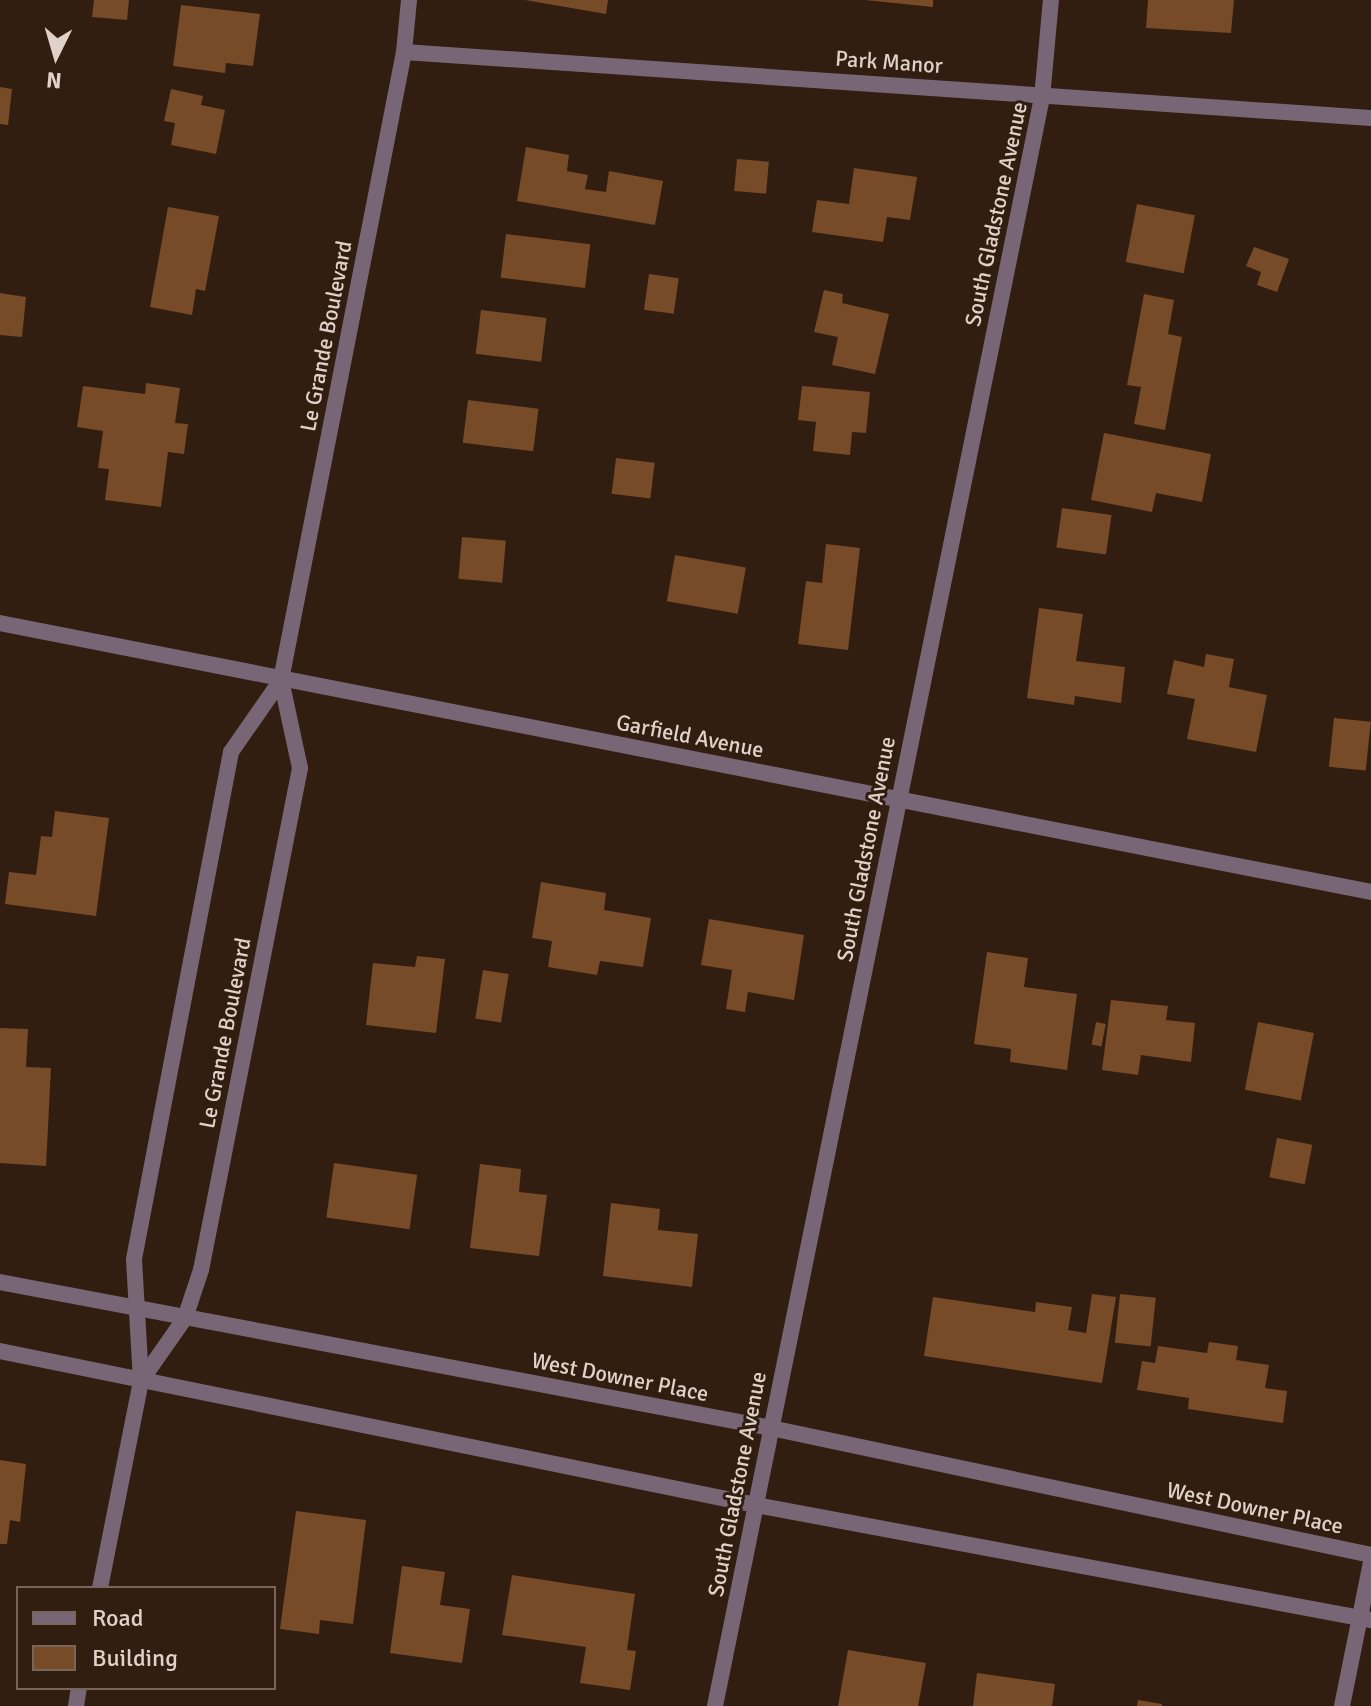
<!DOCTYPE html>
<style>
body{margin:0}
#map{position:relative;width:1371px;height:1706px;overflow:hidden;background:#321e10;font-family:Signika,sans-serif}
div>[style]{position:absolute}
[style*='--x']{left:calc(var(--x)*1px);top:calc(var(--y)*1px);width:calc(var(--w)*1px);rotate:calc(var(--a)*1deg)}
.building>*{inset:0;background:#774a28;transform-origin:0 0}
.street>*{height:16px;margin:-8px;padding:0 8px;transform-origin:8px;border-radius:8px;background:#786576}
span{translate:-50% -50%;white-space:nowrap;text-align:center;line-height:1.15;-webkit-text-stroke:6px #321e10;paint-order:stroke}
.street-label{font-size:22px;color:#e0d2c9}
.legend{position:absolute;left:16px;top:1586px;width:260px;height:104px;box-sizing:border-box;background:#321e10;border:2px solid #78665a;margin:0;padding:10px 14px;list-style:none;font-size:24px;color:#e0d2c9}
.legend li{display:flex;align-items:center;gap:16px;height:40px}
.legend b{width:40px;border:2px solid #78665a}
.north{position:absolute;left:16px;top:16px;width:80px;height:80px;-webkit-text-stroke:6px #321e10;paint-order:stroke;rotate:185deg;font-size:22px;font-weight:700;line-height:32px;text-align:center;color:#e0d2c9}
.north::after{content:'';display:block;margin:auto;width:28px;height:36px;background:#e0d2c9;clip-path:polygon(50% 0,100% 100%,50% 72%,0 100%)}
</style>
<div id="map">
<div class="building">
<div style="clip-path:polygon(94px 0,129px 0,127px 20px,92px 17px)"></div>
<div style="clip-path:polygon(525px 0,608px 0,606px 14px)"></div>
<div style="clip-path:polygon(865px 0,933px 0,933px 7px)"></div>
<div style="clip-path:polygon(1148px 0,1234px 0,1231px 33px,1146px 28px)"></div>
<div style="clip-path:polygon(181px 5px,260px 14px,253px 66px,226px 63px,225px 73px,173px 66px)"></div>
<div style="clip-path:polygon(0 87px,12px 89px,8px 125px,0 124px)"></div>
<div style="clip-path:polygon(171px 89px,203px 96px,201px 105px,225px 110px,216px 154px,171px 145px,175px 123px,164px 121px)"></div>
<div style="clip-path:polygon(526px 147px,569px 155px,567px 171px,588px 175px,585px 189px,606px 192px,609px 171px,663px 181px,655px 225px,517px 201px)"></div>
<div style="left:737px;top:159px;width:32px;height:32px;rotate:5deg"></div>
<div style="clip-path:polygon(854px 168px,917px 177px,910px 220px,887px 217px,883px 242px,812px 232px,817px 200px,849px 204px)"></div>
<div style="left:1137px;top:204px;width:59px;height:59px;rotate:11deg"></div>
<div style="clip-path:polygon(168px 207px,219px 216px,205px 291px,196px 289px,192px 315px,150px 307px)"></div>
<div style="left:506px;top:234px;width:85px;height:44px;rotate:7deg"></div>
<div style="clip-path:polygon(1254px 247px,1289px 259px,1277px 292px,1257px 285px,1261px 272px,1246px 266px)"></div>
<div style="left:649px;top:274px;width:30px;height:36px;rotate:8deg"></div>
<div style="clip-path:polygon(824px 290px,843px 294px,842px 303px,889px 314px,875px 374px,832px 365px,838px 337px,814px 332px)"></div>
<div style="clip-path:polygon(0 293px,26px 297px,22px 337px,0 335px)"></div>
<div style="clip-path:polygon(1144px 294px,1174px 300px,1168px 334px,1182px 337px,1165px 430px,1134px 424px,1141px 387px,1127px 385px)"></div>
<div style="left:481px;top:310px;width:66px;height:44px;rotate:7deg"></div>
<div style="clip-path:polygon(146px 383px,180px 388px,175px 423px,188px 424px,184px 454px,168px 452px,161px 507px,105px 500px,109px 469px,98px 468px,103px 431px,77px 427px,83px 386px,145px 394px)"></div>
<div style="clip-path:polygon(802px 386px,870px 392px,866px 433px,852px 432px,850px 455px,813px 451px,816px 422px,798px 420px)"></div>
<div style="left:468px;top:400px;width:71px;height:43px;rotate:7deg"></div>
<div style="clip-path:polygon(1104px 433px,1211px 454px,1202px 502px,1156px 493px,1152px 512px,1091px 500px)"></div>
<div style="left:616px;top:458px;width:39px;height:36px;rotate:7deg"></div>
<div style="left:1062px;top:508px;width:50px;height:40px;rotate:8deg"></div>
<div style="left:462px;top:537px;width:44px;height:42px;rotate:5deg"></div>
<div style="clip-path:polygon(826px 544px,860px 548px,848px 650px,798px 644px,806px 581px,822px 583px)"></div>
<div style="left:675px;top:555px;width:72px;height:47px;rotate:10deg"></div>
<div style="clip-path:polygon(1039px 608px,1083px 614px,1076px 661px,1125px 667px,1121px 703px,1075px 696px,1074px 705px,1027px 698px)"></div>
<div style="clip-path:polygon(1206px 654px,1234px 659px,1229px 687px,1267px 695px,1256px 752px,1187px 739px,1195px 699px,1167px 694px,1174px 660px,1204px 667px)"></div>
<div style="left:1334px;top:718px;width:37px;height:49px;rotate:6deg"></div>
<div style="clip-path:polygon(55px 811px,109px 818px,96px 916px,5px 904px,9px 872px,36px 875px,41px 836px,52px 837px)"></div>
<div style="clip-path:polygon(541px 882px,606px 893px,604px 910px,651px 918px,643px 967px,600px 961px,597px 975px,548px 967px,552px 941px,532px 938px)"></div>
<div style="clip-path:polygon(709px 919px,804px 935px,794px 1000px,748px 992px,745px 1012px,726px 1009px,732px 970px,701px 965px)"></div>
<div style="clip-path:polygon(987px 952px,1028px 958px,1024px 987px,1077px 994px,1067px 1070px,1010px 1062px,1011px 1049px,974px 1044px)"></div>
<div style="clip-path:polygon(417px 956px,445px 959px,436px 1033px,366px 1025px,373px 963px,415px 967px)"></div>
<div style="left:483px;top:970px;width:26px;height:49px;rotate:9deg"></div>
<div style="clip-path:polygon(1111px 1000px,1168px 1006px,1166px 1020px,1195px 1023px,1191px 1062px,1141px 1055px,1138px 1075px,1102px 1070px)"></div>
<div style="left:1096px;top:1022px;width:10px;height:23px;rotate:11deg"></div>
<div style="left:1258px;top:1022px;width:57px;height:69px;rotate:11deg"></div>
<div style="clip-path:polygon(0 1028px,28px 1029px,26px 1067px,51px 1068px,46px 1166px,0 1163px)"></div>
<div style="left:1277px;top:1138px;width:36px;height:40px;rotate:11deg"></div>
<div style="left:334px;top:1163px;width:84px;height:55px;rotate:8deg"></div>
<div style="clip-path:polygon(480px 1164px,521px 1169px,519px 1192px,547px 1195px,539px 1256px,470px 1248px)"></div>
<div style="clip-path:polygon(611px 1203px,660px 1209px,658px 1230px,698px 1234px,692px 1287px,603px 1276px)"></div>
<div style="clip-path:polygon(1092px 1294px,1116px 1297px,1102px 1383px,924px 1356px,933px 1297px,1035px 1312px,1036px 1302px,1072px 1307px,1068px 1330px,1086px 1333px)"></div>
<div style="left:1120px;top:1294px;width:36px;height:49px;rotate:6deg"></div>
<div style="clip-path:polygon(1209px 1342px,1238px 1346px,1236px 1360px,1269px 1365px,1265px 1388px,1287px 1391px,1283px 1423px,1188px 1409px,1189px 1398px,1137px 1390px,1142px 1361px,1155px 1363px,1158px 1346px,1207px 1353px)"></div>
<div style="clip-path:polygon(0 1460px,26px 1464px,20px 1522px,10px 1520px,7px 1544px,0 1544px)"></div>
<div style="clip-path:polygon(296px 1511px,366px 1520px,353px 1624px,320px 1620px,319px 1634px,280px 1629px)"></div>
<div style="clip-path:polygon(402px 1566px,445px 1572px,440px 1605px,470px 1609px,462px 1663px,390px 1653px)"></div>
<div style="clip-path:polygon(512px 1575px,635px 1594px,627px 1650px,636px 1651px,630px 1690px,580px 1683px,586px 1647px,502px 1635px)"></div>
<div style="clip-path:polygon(848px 1650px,926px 1663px,918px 1706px,838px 1706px)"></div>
<div style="clip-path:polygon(977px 1673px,1055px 1684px,1052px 1706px,973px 1706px)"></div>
<div style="clip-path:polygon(1138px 1700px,1162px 1704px,1162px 1706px,1137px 1706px)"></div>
</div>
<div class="street">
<div style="--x:404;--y:52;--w:969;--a:3.9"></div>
<div style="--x:0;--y:623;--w:1397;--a:11.1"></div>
<div style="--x:0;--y:1282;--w:785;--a:10.72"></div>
<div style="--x:771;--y:1428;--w:613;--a:11.95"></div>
<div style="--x:0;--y:1351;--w:772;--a:11.51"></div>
<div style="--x:756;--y:1505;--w:626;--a:10.59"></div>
<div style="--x:141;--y:1381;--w:77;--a:-55.1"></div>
<div style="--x:185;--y:1318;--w:51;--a:-71.6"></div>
<div style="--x:201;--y:1270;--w:512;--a:-78.84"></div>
<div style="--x:300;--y:768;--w:90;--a:-102.2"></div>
<div style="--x:281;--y:680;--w:640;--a:-78.92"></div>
<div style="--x:404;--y:52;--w:52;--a:-84.5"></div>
<div style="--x:100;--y:1588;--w:211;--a:-78.8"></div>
<div style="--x:141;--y:1381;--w:122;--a:-93.3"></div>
<div style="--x:134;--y:1259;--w:516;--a:-79.17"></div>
<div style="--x:231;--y:752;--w:88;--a:-55.2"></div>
<div style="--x:76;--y:1706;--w:18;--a:-81"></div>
<div style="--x:715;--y:1706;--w:1641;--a:-78.51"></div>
<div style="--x:1042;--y:98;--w:98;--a:-84.8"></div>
<div style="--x:1342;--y:1706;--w:147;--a:-78.6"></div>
</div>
<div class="street-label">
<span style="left:889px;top:62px;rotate:4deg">Park Manor</span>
<span style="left:996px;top:214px;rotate:-78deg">South Gladstone Avenue</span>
<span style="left:326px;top:336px;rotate:-79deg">Le Grande Boulevard</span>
<span style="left:690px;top:736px;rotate:11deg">Garfield Avenue</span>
<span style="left:866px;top:849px;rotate:-79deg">South Gladstone Avenue</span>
<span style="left:225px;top:1033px;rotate:-79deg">Le Grande Boulevard</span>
<span style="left:620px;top:1377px;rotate:11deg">West Downer Place</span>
<span style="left:737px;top:1484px;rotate:-79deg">South Gladstone Avenue</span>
<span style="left:1255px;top:1508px;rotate:12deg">West Downer Place</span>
</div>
<ul class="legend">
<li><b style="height:10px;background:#786576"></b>Road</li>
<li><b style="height:22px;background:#774a28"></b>Building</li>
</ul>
<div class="north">N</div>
</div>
